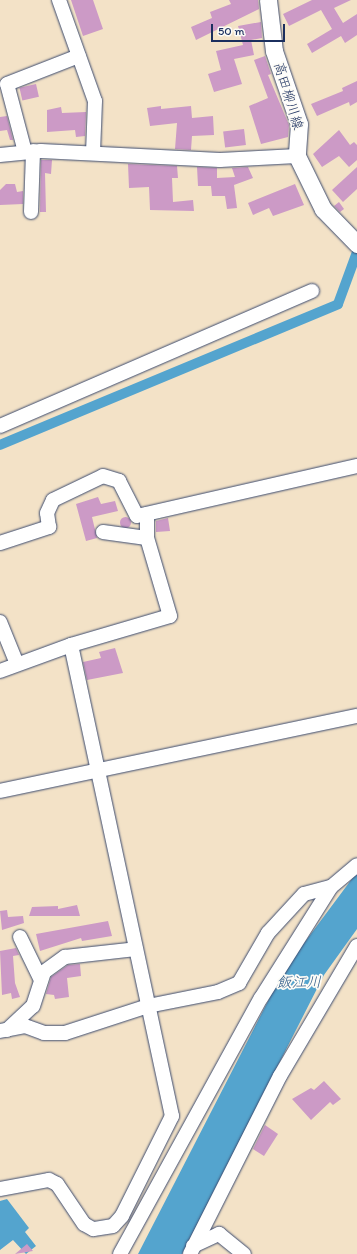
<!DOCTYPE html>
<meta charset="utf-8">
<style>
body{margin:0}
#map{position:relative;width:357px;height:1254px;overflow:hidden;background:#f3e2c7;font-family:Itim,"Klee One",sans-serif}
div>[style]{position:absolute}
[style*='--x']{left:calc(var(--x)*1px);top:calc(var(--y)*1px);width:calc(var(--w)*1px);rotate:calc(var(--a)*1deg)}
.water>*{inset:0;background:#54a4ce}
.canal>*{height:10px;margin:-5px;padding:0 5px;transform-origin:5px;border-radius:5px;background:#54a4ce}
.building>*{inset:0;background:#cc9ac6;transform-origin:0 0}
.round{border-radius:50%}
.roads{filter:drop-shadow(0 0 1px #3b4a6e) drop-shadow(0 0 1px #3b4a6e)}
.minor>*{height:14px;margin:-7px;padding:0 7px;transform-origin:7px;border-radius:7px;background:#fff}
.major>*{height:17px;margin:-8.5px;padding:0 8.5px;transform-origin:8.5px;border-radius:8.5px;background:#fff}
span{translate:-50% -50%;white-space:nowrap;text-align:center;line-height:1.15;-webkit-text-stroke:3.5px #fdfcf7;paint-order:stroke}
.street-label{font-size:14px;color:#1b2f5e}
.water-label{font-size:15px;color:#325e8b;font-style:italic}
.scale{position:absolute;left:211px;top:24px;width:74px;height:18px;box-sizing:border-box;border:2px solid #1b2f5e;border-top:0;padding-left:5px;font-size:12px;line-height:14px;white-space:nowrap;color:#1b2f5e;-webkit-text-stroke:3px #fdfcf7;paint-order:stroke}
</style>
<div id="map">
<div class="water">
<div style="clip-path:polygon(357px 872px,357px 929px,324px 975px,182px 1254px,138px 1254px,284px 970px)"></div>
<div style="clip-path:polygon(7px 1199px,29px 1228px,25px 1232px,36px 1246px,26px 1254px,13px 1240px,0 1250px,0 1201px)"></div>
</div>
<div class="canal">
<div style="--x:0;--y:445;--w:366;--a:-22.6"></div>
<div style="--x:338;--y:304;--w:55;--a:-69.9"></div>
</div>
<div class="building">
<div style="clip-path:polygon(71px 0,93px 0,103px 29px,83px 36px)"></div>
<div style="clip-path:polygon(229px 0,258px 0,259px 9px,196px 40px,191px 27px,212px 18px,210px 12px,231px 4px)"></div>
<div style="clip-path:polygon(312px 0,351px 0,334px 8px,343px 23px,357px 14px,357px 35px,345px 43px,341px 36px,312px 53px,307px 44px,332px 29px,321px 10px,289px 26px,283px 14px)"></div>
<div style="clip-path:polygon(261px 22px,262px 38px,251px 40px,254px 55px,234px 59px,242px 84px,214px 92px,208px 74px,221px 70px,216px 51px,243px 45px,238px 26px)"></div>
<div style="clip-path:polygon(265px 56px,271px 74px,268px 75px,289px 125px,288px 137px,261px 144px,249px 106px,268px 98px,254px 60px)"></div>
<div style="clip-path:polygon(357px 81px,357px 102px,350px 106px,349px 102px,317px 116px,311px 104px,343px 91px,342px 88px)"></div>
<div style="left:36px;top:84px;width:13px;height:17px;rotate:77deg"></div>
<div style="clip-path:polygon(161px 106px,161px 109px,191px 106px,192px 118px,213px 116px,214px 135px,192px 136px,191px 150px,175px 149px,177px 123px,150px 126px,147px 108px)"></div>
<div style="clip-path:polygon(61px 107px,62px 113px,86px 112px,85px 136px,76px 137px,75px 130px,47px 132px,47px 110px)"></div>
<div style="clip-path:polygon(7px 116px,13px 140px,10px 140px,7px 130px,0 131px,0 117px)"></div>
<div style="left:244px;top:129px;width:16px;height:21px;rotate:83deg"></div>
<div style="clip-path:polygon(339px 130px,350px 145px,354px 142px,357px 145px,357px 160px,349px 167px,339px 156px,322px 167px,313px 154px)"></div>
<div style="clip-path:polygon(41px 160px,52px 160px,51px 174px,45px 173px,46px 212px,40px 212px)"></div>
<div style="clip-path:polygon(128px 164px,177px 166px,178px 178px,172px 178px,173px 202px,193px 200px,194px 211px,150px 210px,149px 187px,129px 188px)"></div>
<div style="clip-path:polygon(197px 167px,217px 168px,217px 178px,235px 177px,232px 168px,248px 167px,253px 178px,234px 185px,237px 208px,227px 209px,225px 196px,212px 196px,211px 186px,198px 186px)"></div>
<div style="clip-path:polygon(357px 167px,357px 189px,343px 202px,332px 190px)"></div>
<div style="clip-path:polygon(6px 184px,15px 184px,17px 192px,23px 191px,23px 204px,0 205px,0 190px)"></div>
<div style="clip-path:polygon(295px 184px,304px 205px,273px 216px,269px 208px,253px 215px,248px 203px)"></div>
<div style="clip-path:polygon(339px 202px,344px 209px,340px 212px,334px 206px)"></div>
<div style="clip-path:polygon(98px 497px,101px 504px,115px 501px,118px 511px,92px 517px,97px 538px,86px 541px,76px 504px)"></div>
<div class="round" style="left:119.5px;top:516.5px;width:11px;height:11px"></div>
<div style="clip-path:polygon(168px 518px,170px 531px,156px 532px,156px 521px)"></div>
<div style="clip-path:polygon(115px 648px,123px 673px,87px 680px,83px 662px,101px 658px,99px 652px)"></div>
<div style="clip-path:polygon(77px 905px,80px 916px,29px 916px,32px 907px,58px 906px,58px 909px)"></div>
<div style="clip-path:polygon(7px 910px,8px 917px,23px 916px,24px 923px,2px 930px,0 911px)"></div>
<div style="clip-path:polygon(108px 921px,112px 936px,82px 941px,81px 938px,40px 951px,36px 934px)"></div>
<div style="clip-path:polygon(16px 948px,19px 955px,13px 956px,15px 983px,20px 997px,12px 999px,11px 993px,2px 995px,0 951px)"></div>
<div style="clip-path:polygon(80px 964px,81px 976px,67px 978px,69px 997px,55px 999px,54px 995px,46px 994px,51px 977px,68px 965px)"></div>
<div style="clip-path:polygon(324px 1081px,341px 1099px,333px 1105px,330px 1102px,311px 1120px,292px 1099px,311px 1088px,314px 1090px)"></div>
<div style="clip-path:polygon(265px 1125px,278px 1134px,264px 1156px,253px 1149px)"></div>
<div style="clip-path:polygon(27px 1244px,33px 1251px,15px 1254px)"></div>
</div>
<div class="roads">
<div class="minor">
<div style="--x:59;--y:0;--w:107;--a:70.4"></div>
<div style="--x:95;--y:101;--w:51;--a:92.2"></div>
<div style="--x:25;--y:152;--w:70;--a:-104.8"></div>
<div style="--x:7;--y:84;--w:77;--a:-21.3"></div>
<div style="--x:0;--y:155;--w:41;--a:-5.6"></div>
<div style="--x:41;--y:151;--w:179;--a:2.9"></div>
<div style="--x:220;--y:160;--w:77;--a:-3"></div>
<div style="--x:31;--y:212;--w:61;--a:-88.1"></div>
<div style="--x:0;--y:426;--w:340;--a:-23.4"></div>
<div style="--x:103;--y:532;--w:44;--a:7.8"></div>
<div style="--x:0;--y:543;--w:52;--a:-18.1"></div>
<div style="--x:49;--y:527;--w:14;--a:-98"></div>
<div style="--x:47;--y:513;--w:14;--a:-65"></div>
<div style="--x:53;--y:500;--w:55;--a:-25.6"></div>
<div style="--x:103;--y:476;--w:17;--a:17"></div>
<div style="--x:119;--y:481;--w:39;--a:63"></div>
<div style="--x:137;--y:516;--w:226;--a:-12.8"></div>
<div style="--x:0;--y:622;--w:45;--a:68"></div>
<div style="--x:71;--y:645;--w:103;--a:-16.3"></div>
<div style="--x:170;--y:616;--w:81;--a:-106.4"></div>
<div style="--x:147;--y:538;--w:24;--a:-90"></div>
<div style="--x:0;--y:671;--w:76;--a:-20.1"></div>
<div style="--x:71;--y:645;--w:482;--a:77.9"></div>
<div style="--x:172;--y:1116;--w:112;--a:116.6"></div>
<div style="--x:122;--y:1216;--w:13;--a:132"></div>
<div style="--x:113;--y:1226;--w:20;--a:171"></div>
<div style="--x:93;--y:1229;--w:10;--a:-151"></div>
<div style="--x:84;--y:1224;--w:48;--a:-124"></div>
<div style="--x:57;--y:1184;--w:9;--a:-153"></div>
<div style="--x:49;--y:1180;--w:50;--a:169.6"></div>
<div style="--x:0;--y:791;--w:365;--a:-11.9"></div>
<div style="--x:20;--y:937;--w:48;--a:64"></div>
<div style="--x:7;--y:1030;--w:35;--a:-43"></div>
<div style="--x:33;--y:1006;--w:36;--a:-72"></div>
<div style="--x:44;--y:972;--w:26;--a:-36"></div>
<div style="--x:65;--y:957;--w:71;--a:-6.4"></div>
<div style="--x:0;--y:1031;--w:25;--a:-11"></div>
<div style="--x:25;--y:1026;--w:20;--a:20"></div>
<div style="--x:44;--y:1033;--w:21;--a:0"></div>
<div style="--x:65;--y:1033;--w:87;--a:-18"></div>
<div style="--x:148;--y:1006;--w:71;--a:-11.3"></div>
<div style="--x:218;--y:992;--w:23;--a:-23"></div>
<div style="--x:239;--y:983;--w:58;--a:-59.9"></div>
<div style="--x:268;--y:933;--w:53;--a:-47.3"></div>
<div style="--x:304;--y:894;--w:28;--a:-15"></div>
<div style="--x:331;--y:887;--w:34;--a:-40"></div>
<div style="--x:193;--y:1246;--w:29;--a:-25"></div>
<div style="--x:219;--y:1234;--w:32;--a:39"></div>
<div style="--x:120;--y:1254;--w:292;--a:-61.2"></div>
<div style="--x:261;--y:998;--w:131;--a:-57.8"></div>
<div style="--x:190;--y:1254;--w:199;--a:-63.2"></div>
<div style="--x:280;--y:1076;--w:151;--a:-59.4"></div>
</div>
<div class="major">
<div style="--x:268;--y:0;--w:51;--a:83.3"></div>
<div style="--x:274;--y:51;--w:77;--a:71.1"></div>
<div style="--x:299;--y:124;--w:32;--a:94"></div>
<div style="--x:297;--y:156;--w:59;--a:63.9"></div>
<div style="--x:323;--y:209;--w:49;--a:45.8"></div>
</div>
</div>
<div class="street-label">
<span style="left:288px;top:96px;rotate:73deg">高田柳川線</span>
</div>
<div class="water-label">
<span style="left:299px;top:983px">飯江川</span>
</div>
<div class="scale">50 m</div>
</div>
